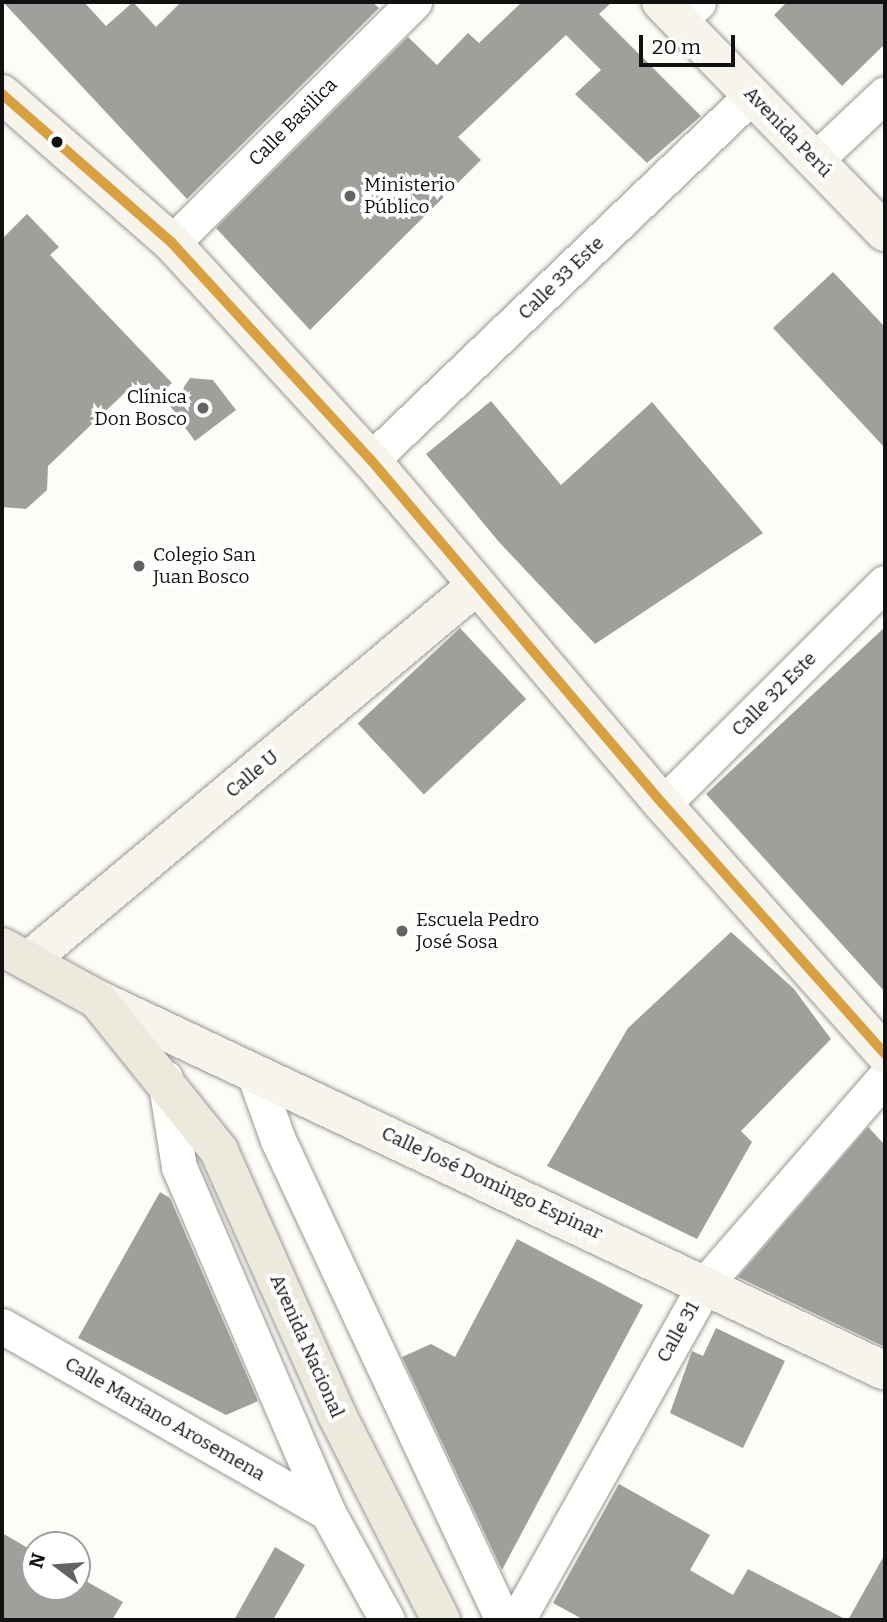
<!DOCTYPE html>
<meta charset="utf-8">
<style>
body{margin:0}
#map{position:relative;width:887px;height:1622px;overflow:hidden;background:#fdfcf7;font-family:Bitter,serif}
div>[style]{position:absolute}
[style*='--x']{left:calc(var(--x)*1px);top:calc(var(--y)*1px);width:calc(var(--w)*1px);rotate:calc(var(--a)*1deg)}
.building>*{inset:0;background:#a19f9c;transform-origin:0 0}
.roads{filter:drop-shadow(0 0 2px #979795) drop-shadow(0 0 2px #979795)}
.street>*{height:35px;margin:-17.5px;padding:0 17.5px;transform-origin:17.5px;border-radius:17.5px;background:#fffffe}
.secondary>*{height:38px;margin:-19px;padding:0 19px;transform-origin:19px;border-radius:19px;background:#f6f4eb}
.primary>*{height:38px;margin:-19px;padding:0 19px;transform-origin:19px;border-radius:19px;background:#ede9dc}
.bus-1>*{height:10px;margin:-5px;padding:0 5px;transform-origin:5px;border-radius:5px;background:#d9a042}
.dots>*{width:19px;height:19px;translate:-50% -50%;box-sizing:border-box;border:4px solid #fff;border-radius:50%}
span{translate:-50% -50%;white-space:nowrap;text-align:center;line-height:1.15;-webkit-text-stroke:7px #fff;paint-order:stroke}
.street-label{font-size:19px;color:#111}
.poi-label{font-size:19px;color:#111}
.left{translate:0 -50%;text-align:left}
.right{translate:-100% -50%;text-align:right}
.frame{position:absolute;inset:0;border:4px solid #111;pointer-events:none}
.north{position:absolute;left:21px;top:1531px;width:70px;height:70px;box-sizing:border-box;background:#fff;border:2px solid #a0a0a0;border-radius:50%;rotate:286deg;font-size:19px;font-weight:700;line-height:28px;text-align:center;color:#111}
.north::after{content:'';display:block;margin:auto;width:24px;height:32px;background:#646362;clip-path:polygon(50% 0,100% 100%,50% 72%,0 100%)}
.scale{position:absolute;left:639px;top:35px;width:96px;height:32px;box-sizing:border-box;border:4px solid #111;border-top:0;padding-left:9px;font-size:21px;line-height:24px;white-space:nowrap;color:#111;-webkit-text-stroke:5px #fff;paint-order:stroke}
</style>
<div id="map">
<div class="building">
<div style="clip-path:polygon(3px 2px,84px 2px,106px 26px,133px 2px,156px 27px,181px 2px,372px 2px,379px 8px,187px 199px)"></div>
<div style="clip-path:polygon(522px 2px,612px 2px,599px 14px,701px 116px,647px 163px,575px 94px,601px 70px,566px 35px,458px 137px,481px 160px,310px 330px,216px 228px,408px 37px,437px 65px,468px 33px,479px 43px)"></div>
<div style="clip-path:polygon(787px 2px,885px 2px,885px 44px,842px 86px,774px 15px)"></div>
<div style="clip-path:polygon(27px 214px,59px 247px,50px 255px,172px 383px,152px 402px,134px 384px,48px 466px,47px 490px,26px 509px,2px 507px,2px 239px)"></div>
<div style="clip-path:polygon(833px 272px,885px 327px,885px 448px,773px 328px)"></div>
<div style="clip-path:polygon(190px 378px,213px 380px,236px 410px,195px 441px,170px 407px)"></div>
<div style="clip-path:polygon(491px 401px,561px 485px,652px 402px,763px 533px,595px 644px,499px 542px,426px 454px)"></div>
<div style="clip-path:polygon(885px 627px,885px 992px,706px 794px)"></div>
<div style="left:460px;top:628px;width:97px;height:140px;rotate:47deg"></div>
<div style="clip-path:polygon(731px 932px,794px 989px,831px 1039px,741px 1131px,752px 1142px,697px 1239px,547px 1166px,628px 1028px)"></div>
<div style="clip-path:polygon(868px 1127px,885px 1145px,885px 1347px,738px 1277px)"></div>
<div style="clip-path:polygon(160px 1192px,170px 1198px,258px 1401px,226px 1415px,78px 1338px)"></div>
<div style="clip-path:polygon(517px 1239px,643px 1305px,502px 1570px,402px 1357px,431px 1344px,455px 1357px)"></div>
<div style="clip-path:polygon(716px 1328px,785px 1361px,743px 1448px,670px 1413px,692px 1351px,703px 1356px)"></div>
<div style="clip-path:polygon(619px 1484px,710px 1535px,690px 1570px,733px 1595px,748px 1569px,847px 1620px,584px 1620px,553px 1603px)"></div>
<div style="clip-path:polygon(2px 1533px,35px 1552px,35px 1587px,77px 1587px,77px 1576px,123px 1602px,112px 1620px,2px 1620px)"></div>
<div style="clip-path:polygon(275px 1547px,305px 1565px,273px 1620px,234px 1620px)"></div>
<div style="clip-path:polygon(885px 1554px,885px 1620px,848px 1620px)"></div>
</div>
<div class="roads">
<div class="street">
<div style="--x:679;--y:20;--w:26;--a:-43"></div>
<div style="--x:815;--y:160;--w:96;--a:-43.3"></div>
<div style="--x:172;--y:243;--w:342;--a:-44.9"></div>
<div style="--x:371;--y:460;--w:528;--a:-43.77"></div>
<div style="--x:663;--y:804;--w:313;--a:-44.9"></div>
<div style="--x:254;--y:1073;--w:71;--a:70.3"></div>
<div style="--x:278;--y:1140;--w:530;--a:64.89"></div>
<div style="--x:165;--y:1078;--w:90;--a:81.1"></div>
<div style="--x:179;--y:1167;--w:377;--a:66.7"></div>
<div style="--x:328;--y:1513;--w:122;--a:61.1"></div>
<div style="--x:2;--y:1326;--w:376;--a:29.8"></div>
<div style="--x:517;--y:1620;--w:386;--a:-60.7"></div>
<div style="--x:706;--y:1283;--w:273;--a:-49"></div>
</div>
<div class="secondary">
<div style="--x:661;--y:2;--w:321;--a:45.8"></div>
<div style="--x:2;--y:94;--w:226;--a:41.2"></div>
<div style="--x:172;--y:243;--w:294;--a:47.5"></div>
<div style="--x:371;--y:460;--w:451;--a:49.7"></div>
<div style="--x:663;--y:804;--w:334;--a:48.4"></div>
<div style="--x:28;--y:961;--w:584;--a:-39.93"></div>
<div style="--x:97;--y:999;--w:871;--a:25.27"></div>
</div>
<div class="primary">
<div style="--x:2;--y:947;--w:108;--a:28.7"></div>
<div style="--x:97;--y:999;--w:195;--a:51.2"></div>
<div style="--x:219;--y:1151;--w:289;--a:65.9"></div>
<div style="--x:337;--y:1415;--w:230;--a:63.1"></div>
</div>
</div>
<div class="bus-1">
<div style="--x:2;--y:94;--w:226;--a:41.2"></div>
<div style="--x:172;--y:243;--w:294;--a:47.5"></div>
<div style="--x:371;--y:460;--w:451;--a:49.7"></div>
<div style="--x:663;--y:804;--w:334;--a:48.4"></div>
</div>
<div class="dots">
<div style="left:57px;top:142px;background:#111"></div>
<div style="left:350px;top:196px;background:#646362"></div>
<div style="left:203px;top:408px;background:#646362"></div>
<div style="left:139px;top:566px;background:#646362"></div>
<div style="left:402px;top:931px;background:#646362"></div>
</div>
<div class="street-label">
<span style="left:293px;top:122px;rotate:-45deg">Calle Basilica</span>
<span style="left:788px;top:132px;rotate:46deg">Avenida Perú</span>
<span style="left:561px;top:278px;rotate:-44deg">Calle 33 Este</span>
<span style="left:774px;top:694px;rotate:-45deg">Calle 32 Este</span>
<span style="left:252px;top:774px;rotate:-40deg">Calle U</span>
<span style="left:492px;top:1183px;rotate:25deg">Calle José Domingo Espinar</span>
<span style="left:678px;top:1332px;rotate:-61deg">Calle 31</span>
<span style="left:307px;top:1346px;rotate:66deg">Avenida Nacional</span>
<span style="left:165px;top:1419px;rotate:30deg">Calle Mariano Arosemena</span>
</div>
<div class="poi-label">
<span class="left" style="left:364px;top:196px">Ministerio<br>Público</span>
<span class="right" style="left:187px;top:408px">Clínica<br>Don Bosco</span>
<span class="left" style="left:153px;top:566px">Colegio San<br>Juan Bosco</span>
<span class="left" style="left:416px;top:931px">Escuela Pedro<br>José Sosa</span>
</div>
<div class="frame"></div>
<div class="north">N</div>
<div class="scale">20 m</div>
</div>
